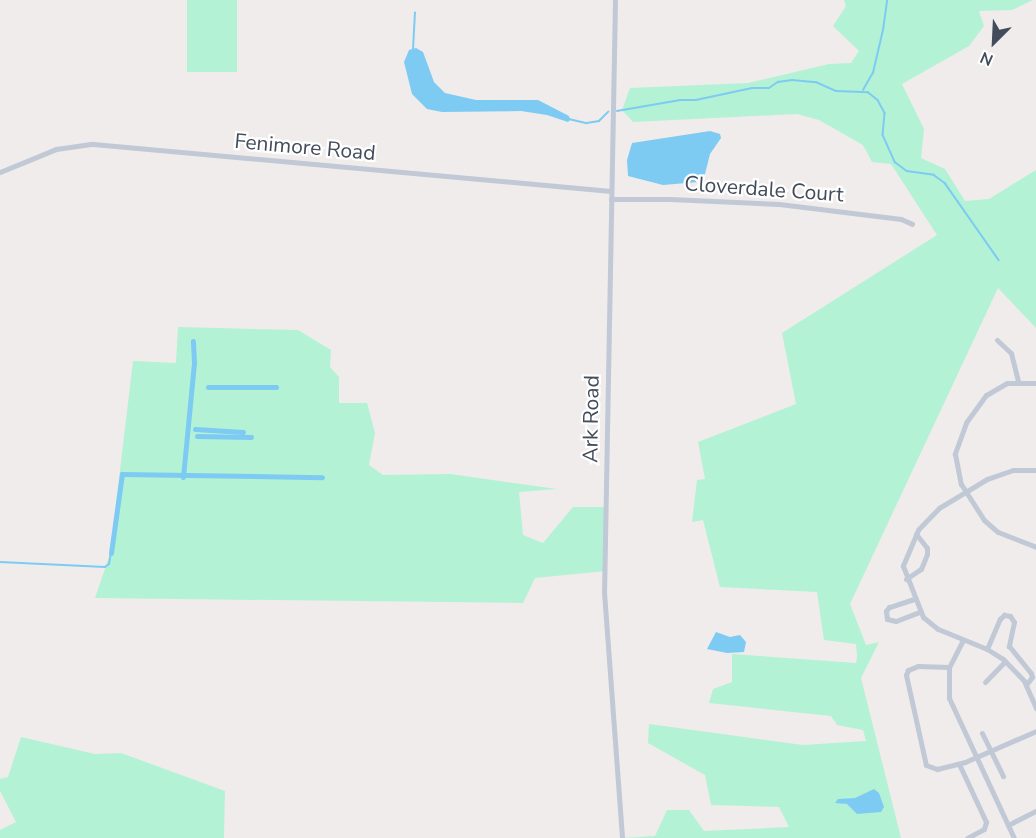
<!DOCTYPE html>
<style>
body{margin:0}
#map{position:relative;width:1036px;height:838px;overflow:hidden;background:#efeceb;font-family:"Nunito Sans",sans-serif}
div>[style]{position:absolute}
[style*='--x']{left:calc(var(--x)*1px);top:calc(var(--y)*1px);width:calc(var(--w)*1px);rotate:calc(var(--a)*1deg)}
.green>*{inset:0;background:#b4f2d5;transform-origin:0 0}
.water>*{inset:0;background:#7dcbf3}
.stream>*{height:1.5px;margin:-0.75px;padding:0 0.75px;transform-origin:0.75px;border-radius:0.75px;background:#7dcbf3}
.canal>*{height:5px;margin:-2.5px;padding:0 2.5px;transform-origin:2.5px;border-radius:2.5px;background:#7dcbf3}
.minor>*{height:5px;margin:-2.5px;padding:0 2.5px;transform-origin:2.5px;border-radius:2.5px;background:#c0c9d5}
span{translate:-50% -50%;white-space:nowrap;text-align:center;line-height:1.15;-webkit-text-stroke:4.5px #fff;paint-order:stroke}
.street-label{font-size:21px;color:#434c5b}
.north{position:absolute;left:964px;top:12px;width:60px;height:60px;-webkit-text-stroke:4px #fff;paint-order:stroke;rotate:204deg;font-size:16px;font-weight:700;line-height:24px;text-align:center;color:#434c5b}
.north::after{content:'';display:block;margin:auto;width:21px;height:27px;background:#434c5b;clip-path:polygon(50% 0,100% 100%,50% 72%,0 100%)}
</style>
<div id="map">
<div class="green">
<div style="left:187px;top:0;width:50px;height:72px"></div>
<div style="clip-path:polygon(844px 0,1033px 0,1012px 10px,979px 11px,984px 26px,969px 46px,902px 84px,924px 129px,921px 158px,945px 169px,965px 201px,989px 199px,1036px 170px,1036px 328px,998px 288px,850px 604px,866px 645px,879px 642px,861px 678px,901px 838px,622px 838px,655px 836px,667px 810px,689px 810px,704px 831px,789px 827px,779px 807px,711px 805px,705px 775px,648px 743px,649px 724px,803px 745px,866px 741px,863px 730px,837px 725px,831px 716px,709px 703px,713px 689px,732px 682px,732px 654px,856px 663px,857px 656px,856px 644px,824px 640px,817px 592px,720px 587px,703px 520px,692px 522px,697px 480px,705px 479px,698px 442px,796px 404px,782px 333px,937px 235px,891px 164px,872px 162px,863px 145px,819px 120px,797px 114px,633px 122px,622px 110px,630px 88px,748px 83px,829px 64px,851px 63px,859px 51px,833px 26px,846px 6px)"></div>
<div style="clip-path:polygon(178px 327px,298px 330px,331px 350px,330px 367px,339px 377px,339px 403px,367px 403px,375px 433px,369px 465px,383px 475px,450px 474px,557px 489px,519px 492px,523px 535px,543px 543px,573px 507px,607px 507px,606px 571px,535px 578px,523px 603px,95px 598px,110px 554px,133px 361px,176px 363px)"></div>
<div style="clip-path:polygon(21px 737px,95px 754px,121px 753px,225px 791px,224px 838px,0 838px,0 830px,16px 822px,0 791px,0 779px,8px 777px)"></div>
</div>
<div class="water">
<div style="clip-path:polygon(416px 48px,423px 52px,434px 82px,445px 93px,476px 100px,538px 100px,569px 116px,570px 120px,568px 122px,547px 115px,521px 111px,442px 112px,427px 109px,412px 94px,404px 62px,409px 50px)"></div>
<div style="clip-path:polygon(710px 131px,720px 134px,721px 138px,710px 154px,704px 178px,698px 182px,663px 185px,628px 176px,627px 160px,632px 143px)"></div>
<div style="clip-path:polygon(716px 632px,730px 637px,740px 635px,746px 642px,744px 652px,727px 653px,707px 649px)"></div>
<div style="clip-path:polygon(874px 789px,879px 793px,884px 807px,881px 812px,857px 814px,847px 804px,835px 803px,838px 799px,855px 798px)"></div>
</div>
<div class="stream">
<div style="--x:413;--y:50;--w:37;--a:-87"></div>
<div style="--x:863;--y:90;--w:20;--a:-60"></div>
<div style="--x:873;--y:73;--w:44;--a:-76.9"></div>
<div style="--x:883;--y:30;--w:30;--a:-82"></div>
<div style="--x:617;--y:111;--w:64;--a:-9.9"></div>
<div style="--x:680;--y:100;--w:16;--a:0"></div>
<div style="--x:696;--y:100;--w:57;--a:-12.1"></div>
<div style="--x:752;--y:88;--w:17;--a:0"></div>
<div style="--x:769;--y:88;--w:11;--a:-34"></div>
<div style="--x:778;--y:82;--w:14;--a:-8"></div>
<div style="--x:792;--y:80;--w:24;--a:5"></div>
<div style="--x:816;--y:82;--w:22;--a:24"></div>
<div style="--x:836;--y:91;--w:32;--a:2"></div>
<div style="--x:868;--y:92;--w:13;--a:39"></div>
<div style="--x:878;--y:100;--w:15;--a:62"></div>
<div style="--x:885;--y:113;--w:22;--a:95"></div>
<div style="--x:883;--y:135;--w:30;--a:66"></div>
<div style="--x:895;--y:162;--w:15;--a:37"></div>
<div style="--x:907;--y:171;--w:27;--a:8"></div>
<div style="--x:934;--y:175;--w:14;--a:36"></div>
<div style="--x:945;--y:183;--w:94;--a:55"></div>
<div style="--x:569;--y:119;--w:18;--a:13"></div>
<div style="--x:587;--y:123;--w:12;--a:-9"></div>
<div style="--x:599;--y:121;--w:13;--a:-45"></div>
<div style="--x:0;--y:562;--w:105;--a:2.7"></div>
<div style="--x:105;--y:567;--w:5;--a:-37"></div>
<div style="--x:109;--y:564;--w:11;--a:-80"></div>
</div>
<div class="canal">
<div style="--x:208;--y:387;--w:68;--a:0"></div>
<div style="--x:195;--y:429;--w:48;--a:3.6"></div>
<div style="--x:197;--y:436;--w:54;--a:1.1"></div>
<div style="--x:183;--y:477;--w:116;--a:-84.5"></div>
<div style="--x:194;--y:362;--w:21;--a:-93"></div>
<div style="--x:111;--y:553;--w:80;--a:-82.1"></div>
<div style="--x:122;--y:474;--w:200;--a:0.9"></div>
</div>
<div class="minor">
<div style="--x:615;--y:0;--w:592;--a:91.06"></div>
<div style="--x:604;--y:592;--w:247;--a:85.8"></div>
<div style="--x:0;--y:172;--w:61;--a:-22.3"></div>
<div style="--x:56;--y:149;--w:37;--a:-8"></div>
<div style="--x:93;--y:144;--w:520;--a:5.18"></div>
<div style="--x:611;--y:199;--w:59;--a:0"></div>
<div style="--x:670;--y:199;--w:109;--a:2.6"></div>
<div style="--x:779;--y:204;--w:123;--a:7"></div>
<div style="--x:901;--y:219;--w:12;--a:24"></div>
<div style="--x:997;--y:340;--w:19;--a:43"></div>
<div style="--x:1011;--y:353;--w:30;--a:76"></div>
<div style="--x:1036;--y:383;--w:29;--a:180"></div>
<div style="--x:1007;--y:383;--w:24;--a:150"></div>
<div style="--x:986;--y:395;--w:34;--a:126"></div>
<div style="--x:966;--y:423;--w:33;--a:110"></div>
<div style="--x:955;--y:454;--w:31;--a:79"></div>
<div style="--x:961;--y:484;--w:43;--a:57.4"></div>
<div style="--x:984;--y:520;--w:18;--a:41"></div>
<div style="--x:998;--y:532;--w:41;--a:21.5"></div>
<div style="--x:1036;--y:470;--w:23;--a:180"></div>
<div style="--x:1013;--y:470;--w:28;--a:161"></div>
<div style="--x:987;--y:479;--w:56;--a:148.9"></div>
<div style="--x:939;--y:508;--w:30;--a:134"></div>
<div style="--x:918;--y:530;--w:39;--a:113"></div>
<div style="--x:903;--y:566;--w:55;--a:68.6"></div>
<div style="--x:923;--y:617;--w:19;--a:39"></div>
<div style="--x:938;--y:629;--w:53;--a:22.2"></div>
<div style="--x:987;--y:649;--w:19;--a:32"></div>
<div style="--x:1003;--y:659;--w:30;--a:46"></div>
<div style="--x:1024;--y:681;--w:30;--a:66"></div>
<div style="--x:906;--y:579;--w:18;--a:-34"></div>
<div style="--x:921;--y:569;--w:16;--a:-68"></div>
<div style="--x:927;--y:554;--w:6;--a:-90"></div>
<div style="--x:927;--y:548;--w:18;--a:-128"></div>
<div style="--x:914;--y:599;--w:26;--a:162"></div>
<div style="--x:889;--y:607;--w:5;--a:127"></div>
<div style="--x:886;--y:611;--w:8;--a:83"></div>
<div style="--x:887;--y:619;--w:9;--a:13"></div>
<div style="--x:896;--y:621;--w:26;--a:-21"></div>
<div style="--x:963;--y:640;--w:30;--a:117"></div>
<div style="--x:949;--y:667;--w:31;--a:90"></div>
<div style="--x:949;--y:698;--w:154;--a:65.1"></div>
<div style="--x:987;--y:649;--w:33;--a:-67"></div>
<div style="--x:1000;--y:619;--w:6;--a:-45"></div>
<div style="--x:1004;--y:615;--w:6;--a:9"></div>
<div style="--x:1010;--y:616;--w:7;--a:56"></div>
<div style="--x:1014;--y:622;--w:25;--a:102"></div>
<div style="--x:1009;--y:646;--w:35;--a:51"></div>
<div style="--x:1031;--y:673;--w:4;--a:76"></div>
<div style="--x:1032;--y:677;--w:10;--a:127"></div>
<div style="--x:949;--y:667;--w:31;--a:-178"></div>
<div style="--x:918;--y:666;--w:11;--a:158"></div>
<div style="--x:908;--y:670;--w:5;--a:112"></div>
<div style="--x:906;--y:675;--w:92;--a:77.5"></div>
<div style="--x:926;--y:765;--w:12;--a:20"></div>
<div style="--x:937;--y:769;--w:29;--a:-14"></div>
<div style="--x:965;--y:762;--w:77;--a:-23.6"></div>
<div style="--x:985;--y:682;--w:29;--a:-46"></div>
<div style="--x:982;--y:733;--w:48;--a:64"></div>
<div style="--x:959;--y:764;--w:64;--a:65"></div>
<div style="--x:986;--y:822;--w:7;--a:106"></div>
<div style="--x:984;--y:829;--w:19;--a:152"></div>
<div style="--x:1008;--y:825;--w:31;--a:-27"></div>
</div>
<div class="street-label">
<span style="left:305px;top:147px;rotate:5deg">Fenimore Road</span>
<span style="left:764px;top:189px;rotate:4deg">Cloverdale Court</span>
<span style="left:591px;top:419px;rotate:-89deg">Ark Road</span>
</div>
<div class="north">N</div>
</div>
